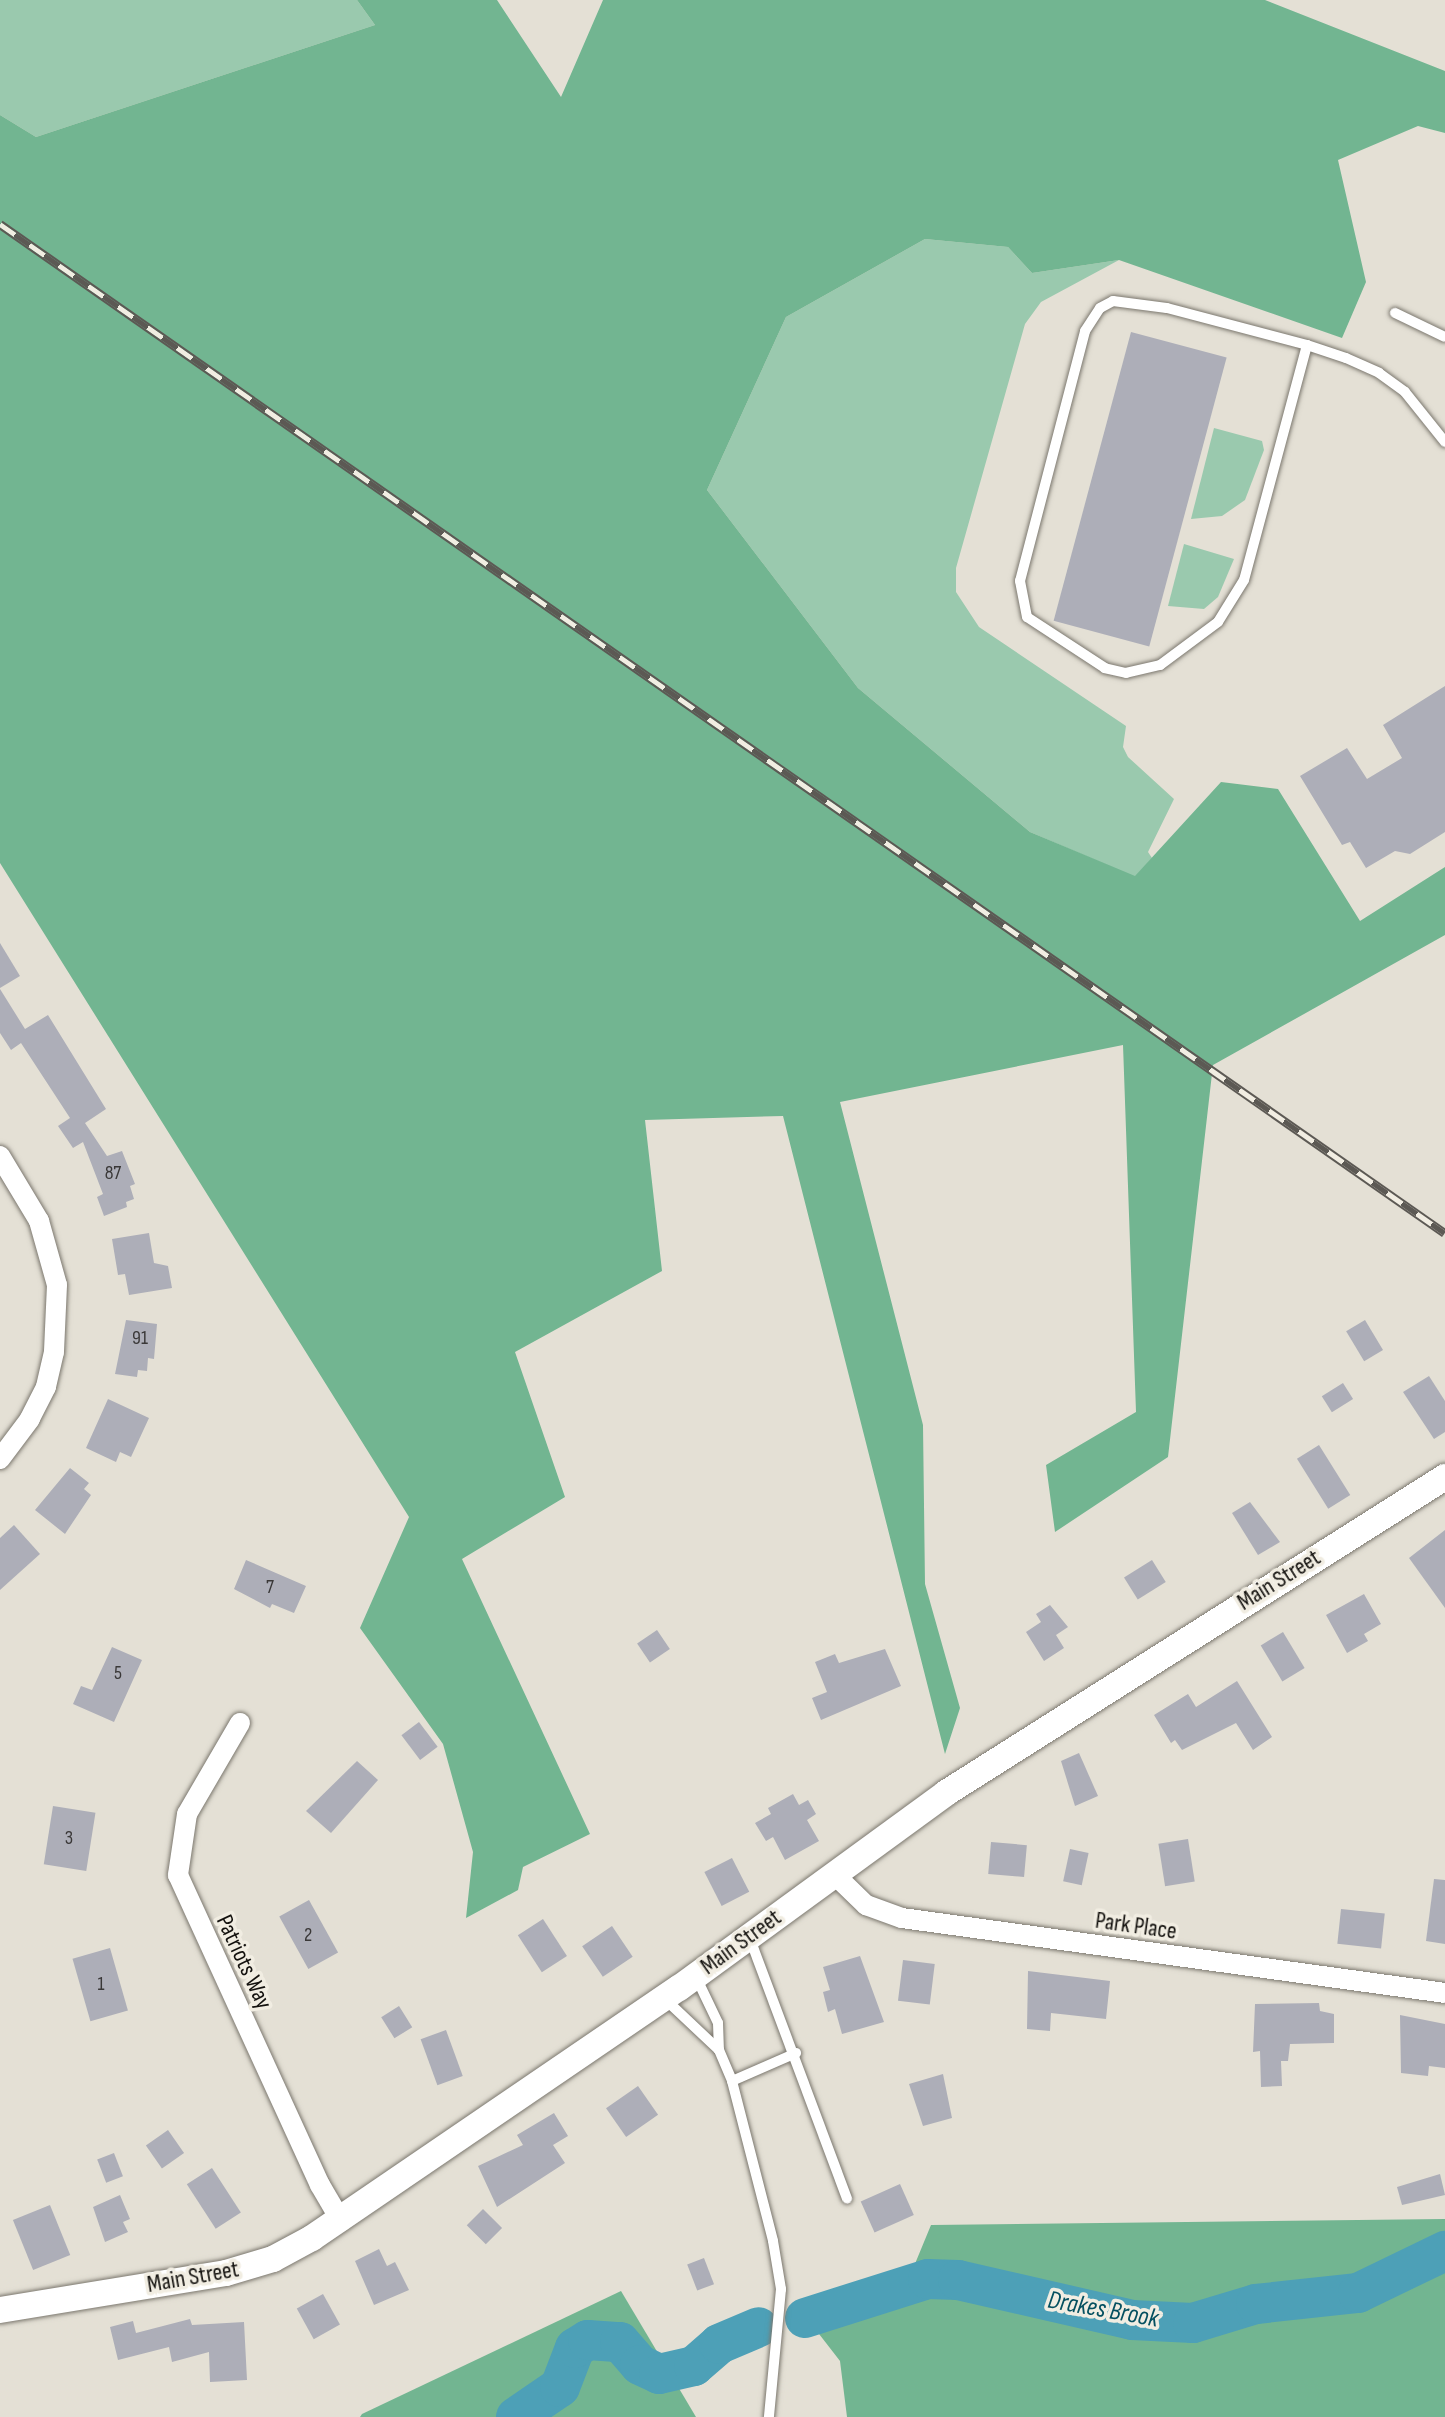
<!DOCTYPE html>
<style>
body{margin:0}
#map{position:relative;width:1445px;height:2417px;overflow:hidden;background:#e4e0d5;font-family:"Sofia Sans Condensed",sans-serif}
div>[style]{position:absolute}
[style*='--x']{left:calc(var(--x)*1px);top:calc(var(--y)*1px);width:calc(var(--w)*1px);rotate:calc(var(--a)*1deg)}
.green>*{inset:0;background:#9ac9ae}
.forest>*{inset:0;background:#72b591}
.river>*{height:40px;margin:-20px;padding:0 20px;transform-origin:20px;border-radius:20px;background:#4da0b7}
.building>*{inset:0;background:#adaeb8;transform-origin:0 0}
.roads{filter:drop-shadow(0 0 2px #7b776e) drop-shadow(0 0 2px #7b776e)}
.service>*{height:10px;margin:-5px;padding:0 5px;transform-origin:5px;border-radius:5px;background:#fff}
.minor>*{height:20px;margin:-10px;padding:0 10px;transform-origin:10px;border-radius:10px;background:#fff}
.tertiary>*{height:26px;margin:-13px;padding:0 13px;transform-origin:13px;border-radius:13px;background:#fff}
.rail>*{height:9px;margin-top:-4.5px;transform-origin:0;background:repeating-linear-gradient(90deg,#f1ede2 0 18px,#5c5954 0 36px);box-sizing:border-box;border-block:2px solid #5c5954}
span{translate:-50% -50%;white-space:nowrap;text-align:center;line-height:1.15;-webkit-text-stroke:7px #f1ede2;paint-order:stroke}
.number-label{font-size:20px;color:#3a3838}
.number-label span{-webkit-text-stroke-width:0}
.street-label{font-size:24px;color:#13110e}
.water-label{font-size:26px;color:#055060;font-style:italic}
</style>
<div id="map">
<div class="green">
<div style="clip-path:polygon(0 0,357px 0,375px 25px,36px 137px,0 115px)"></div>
<div style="clip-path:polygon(925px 239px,1008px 247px,1032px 273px,1119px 260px,1041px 302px,1025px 324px,956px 568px,956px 592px,979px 627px,1126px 726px,1123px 747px,1128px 757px,1174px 799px,1148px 852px,1152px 858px,1135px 877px,1030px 832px,858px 688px,707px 490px,786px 317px)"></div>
<div style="clip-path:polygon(1214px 428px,1262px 441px,1264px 450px,1245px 500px,1222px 516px,1191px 519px)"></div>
<div style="clip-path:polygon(1184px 544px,1234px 559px,1218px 597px,1204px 609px,1168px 606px)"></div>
</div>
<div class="forest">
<div style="clip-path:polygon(357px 0,497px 0,561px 97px,603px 0,1265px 0,1445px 71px,1445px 133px,1418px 126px,1338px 160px,1366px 282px,1342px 338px,1119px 260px,1032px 273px,1008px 247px,925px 239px,786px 317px,707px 490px,858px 688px,1030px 832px,1135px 876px,1221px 782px,1278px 789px,1360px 921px,1445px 867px,1445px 935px,1213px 1065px,1168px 1457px,1055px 1532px,1046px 1465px,1136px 1412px,1123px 1045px,840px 1102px,923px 1425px,925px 1584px,960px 1708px,945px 1754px,783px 1116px,645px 1120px,662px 1271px,515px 1352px,565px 1497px,462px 1559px,590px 1834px,523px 1867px,518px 1890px,466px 1918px,473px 1852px,443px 1744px,360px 1628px,409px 1517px,0 863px,0 115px,36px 137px,375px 25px)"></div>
<div style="clip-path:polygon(1445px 2219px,1445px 2417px,847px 2417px,840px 2361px,809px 2321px,905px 2288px,931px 2225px)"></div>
<div style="clip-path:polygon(621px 2291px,696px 2417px,360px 2417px,362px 2414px)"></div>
</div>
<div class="river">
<div style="--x:805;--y:2318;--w:129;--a:-17.6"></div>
<div style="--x:928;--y:2279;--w:30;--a:2"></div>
<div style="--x:958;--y:2280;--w:179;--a:12.9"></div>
<div style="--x:1132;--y:2320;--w:61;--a:2.8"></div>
<div style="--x:1193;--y:2323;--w:66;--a:-16.8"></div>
<div style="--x:1256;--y:2304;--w:103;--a:-6.2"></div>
<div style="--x:1358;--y:2293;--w:97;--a:-25.8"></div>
<div style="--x:516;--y:2417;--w:53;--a:-34.3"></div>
<div style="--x:560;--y:2387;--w:42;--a:-69"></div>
<div style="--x:575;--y:2348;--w:15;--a:-32"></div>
<div style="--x:588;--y:2340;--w:32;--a:4"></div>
<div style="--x:620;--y:2342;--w:30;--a:49"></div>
<div style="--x:640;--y:2365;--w:21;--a:25"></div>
<div style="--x:659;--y:2374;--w:36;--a:-13"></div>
<div style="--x:694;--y:2366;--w:33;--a:-41"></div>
<div style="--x:719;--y:2344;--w:43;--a:-23"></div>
</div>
<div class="building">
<div style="left:1131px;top:332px;width:99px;height:299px;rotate:15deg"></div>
<div style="clip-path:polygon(1445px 686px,1445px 832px,1410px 854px,1395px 851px,1366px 868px,1350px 842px,1342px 845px,1300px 776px,1347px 748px,1367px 779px,1402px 758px,1383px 725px)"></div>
<div style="clip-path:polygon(0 943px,20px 976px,0 988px)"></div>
<div style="clip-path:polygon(0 989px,25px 1029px,48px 1015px,106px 1109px,85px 1123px,107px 1156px,122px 1151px,135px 1184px,130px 1186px,134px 1199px,126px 1202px,127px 1207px,104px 1216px,97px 1197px,103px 1194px,83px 1142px,73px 1148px,58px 1126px,70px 1118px,21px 1043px,11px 1050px,0 1033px)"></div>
<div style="clip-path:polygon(149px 1233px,154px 1263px,168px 1266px,172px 1288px,129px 1295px,125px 1274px,118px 1275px,112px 1239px)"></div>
<div style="clip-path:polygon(126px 1320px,157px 1324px,154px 1359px,148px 1358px,147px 1371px,138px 1370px,137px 1377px,115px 1374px)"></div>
<div style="left:1365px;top:1320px;width:35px;height:22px;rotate:59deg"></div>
<div style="clip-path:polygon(1429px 1376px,1445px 1401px,1445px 1432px,1434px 1439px,1403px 1392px)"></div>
<div style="left:1343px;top:1383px;width:19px;height:25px;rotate:58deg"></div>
<div style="clip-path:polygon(108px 1399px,149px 1418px,131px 1457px,120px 1452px,116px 1462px,86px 1448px)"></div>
<div style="left:1319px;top:1445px;width:59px;height:26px;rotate:58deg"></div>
<div style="clip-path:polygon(70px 1468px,89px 1483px,84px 1489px,91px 1495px,65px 1534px,35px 1510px)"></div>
<div style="clip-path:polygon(1250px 1502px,1280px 1542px,1258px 1555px,1232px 1513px)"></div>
<div style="clip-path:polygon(14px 1525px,40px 1554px,0 1590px,0 1538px)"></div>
<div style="clip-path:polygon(1445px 1530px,1445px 1608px,1409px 1558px)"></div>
<div style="clip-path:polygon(246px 1560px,306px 1586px,294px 1613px,272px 1604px,270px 1608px,234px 1589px)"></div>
<div style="left:1152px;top:1560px;width:26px;height:33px;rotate:58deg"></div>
<div style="clip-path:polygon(1364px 1594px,1381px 1624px,1364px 1634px,1368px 1641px,1347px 1653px,1326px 1615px)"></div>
<div style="clip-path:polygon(1050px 1605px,1068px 1627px,1056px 1635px,1064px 1648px,1044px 1661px,1026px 1632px,1041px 1622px,1036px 1614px)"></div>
<div style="left:657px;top:1630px;width:23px;height:24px;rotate:56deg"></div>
<div style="left:1283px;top:1632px;width:42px;height:26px;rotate:59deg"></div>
<div style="clip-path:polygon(112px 1647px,142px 1660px,114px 1722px,73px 1704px,81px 1686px,92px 1690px)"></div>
<div style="clip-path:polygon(885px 1649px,901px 1686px,821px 1720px,812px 1698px,827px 1692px,815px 1662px,835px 1654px,839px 1663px)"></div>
<div style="clip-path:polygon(1237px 1681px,1272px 1737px,1253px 1750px,1236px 1723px,1182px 1750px,1175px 1740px,1171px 1743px,1154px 1715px,1188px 1694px,1196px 1707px)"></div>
<div style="left:419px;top:1722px;width:31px;height:22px;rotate:53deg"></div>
<div style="clip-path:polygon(1079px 1753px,1098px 1796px,1075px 1806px,1061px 1761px)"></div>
<div style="clip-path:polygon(357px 1761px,378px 1780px,331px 1833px,306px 1811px)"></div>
<div style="clip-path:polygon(793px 1794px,799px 1805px,808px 1800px,816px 1814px,807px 1820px,819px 1841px,785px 1860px,773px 1837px,766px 1841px,755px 1823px,771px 1814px,768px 1808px)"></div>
<div style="left:53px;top:1806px;width:43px;height:59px;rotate:9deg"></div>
<div style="left:1188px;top:1839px;width:43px;height:30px;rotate:81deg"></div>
<div style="left:991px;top:1842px;width:36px;height:32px;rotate:5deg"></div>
<div style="left:1070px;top:1849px;width:19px;height:33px;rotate:12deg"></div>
<div style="left:732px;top:1858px;width:38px;height:31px;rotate:63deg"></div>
<div style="clip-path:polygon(1434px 1879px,1445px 1880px,1445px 1944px,1426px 1941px)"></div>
<div style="left:309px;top:1900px;width:60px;height:34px;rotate:61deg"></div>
<div style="left:1341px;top:1909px;width:44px;height:35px;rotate:6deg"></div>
<div style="left:543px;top:1919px;width:44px;height:30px;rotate:57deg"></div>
<div style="left:612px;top:1926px;width:37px;height:36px;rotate:56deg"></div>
<div style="left:110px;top:1948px;width:65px;height:39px;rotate:74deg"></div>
<div style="clip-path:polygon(860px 1956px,884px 2022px,842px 2034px,835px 2009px,828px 2012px,823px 1992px,830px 1990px,823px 1967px)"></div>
<div style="left:903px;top:1960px;width:32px;height:41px;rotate:7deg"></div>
<div style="clip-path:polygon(1028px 1971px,1110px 1981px,1106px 2019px,1051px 2013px,1050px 2031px,1027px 2029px)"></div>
<div style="clip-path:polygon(1319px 2003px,1320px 2011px,1334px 2014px,1334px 2043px,1290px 2044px,1288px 2061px,1281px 2061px,1282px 2086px,1261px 2087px,1260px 2051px,1253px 2052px,1255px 2004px)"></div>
<div style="left:399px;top:2006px;width:25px;height:21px;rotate:58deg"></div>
<div style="clip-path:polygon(1400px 2015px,1445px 2024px,1445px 2068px,1429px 2066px,1428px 2076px,1401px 2073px)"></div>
<div style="left:446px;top:2030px;width:49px;height:27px;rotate:70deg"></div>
<div style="clip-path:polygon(943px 2074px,952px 2118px,923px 2126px,909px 2084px)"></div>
<div style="left:638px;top:2086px;width:35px;height:39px;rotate:55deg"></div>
<div style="clip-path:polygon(554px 2113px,568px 2136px,553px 2145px,565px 2163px,497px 2207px,478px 2166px,523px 2145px,517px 2135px)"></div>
<div style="left:168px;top:2130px;width:28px;height:27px;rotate:55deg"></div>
<div style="left:114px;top:2153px;width:25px;height:18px;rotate:69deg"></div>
<div style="left:212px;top:2168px;width:53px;height:30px;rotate:57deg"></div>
<div style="clip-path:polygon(1440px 2174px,1445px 2195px,1402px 2205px,1397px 2187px)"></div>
<div style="left:900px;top:2184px;width:34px;height:43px;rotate:66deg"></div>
<div style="clip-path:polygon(120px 2195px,130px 2219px,123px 2222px,128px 2232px,105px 2242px,93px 2207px)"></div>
<div style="left:50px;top:2205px;width:54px;height:40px;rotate:68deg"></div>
<div style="left:483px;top:2209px;width:27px;height:23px;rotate:45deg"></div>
<div style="clip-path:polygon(379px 2249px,387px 2266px,395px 2262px,409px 2290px,374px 2305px,355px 2261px)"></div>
<div style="left:704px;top:2258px;width:28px;height:18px;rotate:69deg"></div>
<div style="left:323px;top:2294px;width:35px;height:30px;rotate:61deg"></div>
<div style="clip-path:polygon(190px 2319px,192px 2325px,244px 2322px,247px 2380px,210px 2382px,209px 2352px,172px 2362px,169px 2347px,118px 2360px,110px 2327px,133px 2321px,136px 2333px)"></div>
</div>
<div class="roads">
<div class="service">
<div style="--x:1395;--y:313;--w:55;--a:25.6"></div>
<div style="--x:1307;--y:345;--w:243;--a:105"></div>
<div style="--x:1244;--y:580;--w:49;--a:121.8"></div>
<div style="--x:1218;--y:622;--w:72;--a:143.4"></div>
<div style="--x:1160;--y:665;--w:35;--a:167"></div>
<div style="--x:1126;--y:673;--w:22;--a:-167"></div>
<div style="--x:1105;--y:668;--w:93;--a:-146.8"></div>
<div style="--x:1027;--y:617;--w:37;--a:-101"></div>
<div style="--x:1020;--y:581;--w:258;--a:-75.4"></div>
<div style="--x:1085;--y:331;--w:27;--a:-57"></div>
<div style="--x:1100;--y:308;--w:15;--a:-28"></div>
<div style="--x:1113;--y:301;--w:54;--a:7.4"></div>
<div style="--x:1167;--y:308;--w:145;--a:14.8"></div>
<div style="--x:1307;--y:345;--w:41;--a:18.4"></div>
<div style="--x:1346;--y:358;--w:36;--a:24"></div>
<div style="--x:1379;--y:373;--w:32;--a:36"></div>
<div style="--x:1405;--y:392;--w:64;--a:51.3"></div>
<div style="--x:750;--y:1939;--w:277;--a:69.5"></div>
<div style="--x:696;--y:1977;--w:51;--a:64.4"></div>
<div style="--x:718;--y:2023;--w:27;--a:88"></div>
<div style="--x:719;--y:2050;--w:34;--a:67"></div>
<div style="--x:732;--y:2081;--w:165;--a:75.6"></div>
<div style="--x:773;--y:2241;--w:49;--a:80.5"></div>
<div style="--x:781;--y:2289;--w:129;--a:95.4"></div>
<div style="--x:666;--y:2000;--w:73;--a:43.3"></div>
<div style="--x:732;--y:2081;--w:70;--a:-23.6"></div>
</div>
<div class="minor">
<div style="--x:0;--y:1156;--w:76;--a:59"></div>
<div style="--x:39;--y:1221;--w:66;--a:74.3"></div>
<div style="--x:57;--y:1285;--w:67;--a:92.6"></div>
<div style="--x:54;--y:1352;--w:36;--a:103"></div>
<div style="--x:46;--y:1387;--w:36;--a:117"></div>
<div style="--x:30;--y:1419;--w:50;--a:126.9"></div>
<div style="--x:240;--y:1723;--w:105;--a:120.2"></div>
<div style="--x:187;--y:1814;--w:62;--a:98.4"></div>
<div style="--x:178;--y:1875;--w:341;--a:65.4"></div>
<div style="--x:320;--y:2185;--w:42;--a:59.7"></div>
<div style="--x:834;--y:1874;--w:45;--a:44.1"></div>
<div style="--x:866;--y:1905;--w:38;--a:20"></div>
<div style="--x:902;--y:1918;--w:548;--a:7.86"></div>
</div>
<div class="tertiary">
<div style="--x:0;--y:2310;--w:229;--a:-9.3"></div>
<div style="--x:226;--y:2273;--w:49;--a:-16.6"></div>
<div style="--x:273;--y:2259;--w:44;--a:-28.3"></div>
<div style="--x:312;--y:2238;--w:444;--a:-34.3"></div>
<div style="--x:679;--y:1988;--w:331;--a:-36.1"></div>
<div style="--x:946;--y:1793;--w:591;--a:-32.34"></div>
</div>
</div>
<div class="rail">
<div style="--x:0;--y:224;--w:1762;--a:34.93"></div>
</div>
<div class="number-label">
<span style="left:113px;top:1173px">87</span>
<span style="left:140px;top:1338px">91</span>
<span style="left:270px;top:1587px">7</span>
<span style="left:118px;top:1673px">5</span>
<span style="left:69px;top:1838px">3</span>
<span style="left:308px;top:1935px">2</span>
<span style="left:101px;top:1984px">1</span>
</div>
<div class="street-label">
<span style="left:1279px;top:1580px;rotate:-32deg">Main Street</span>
<span style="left:1136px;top:1926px;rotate:8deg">Park Place</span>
<span style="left:741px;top:1942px;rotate:-36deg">Main Street</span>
<span style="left:244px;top:1962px;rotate:65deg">Patriots Way</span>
<span style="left:193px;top:2277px;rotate:-10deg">Main Street</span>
</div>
<div class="water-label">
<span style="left:1103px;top:2310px;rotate:10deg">Drakes Brook</span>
</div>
</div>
